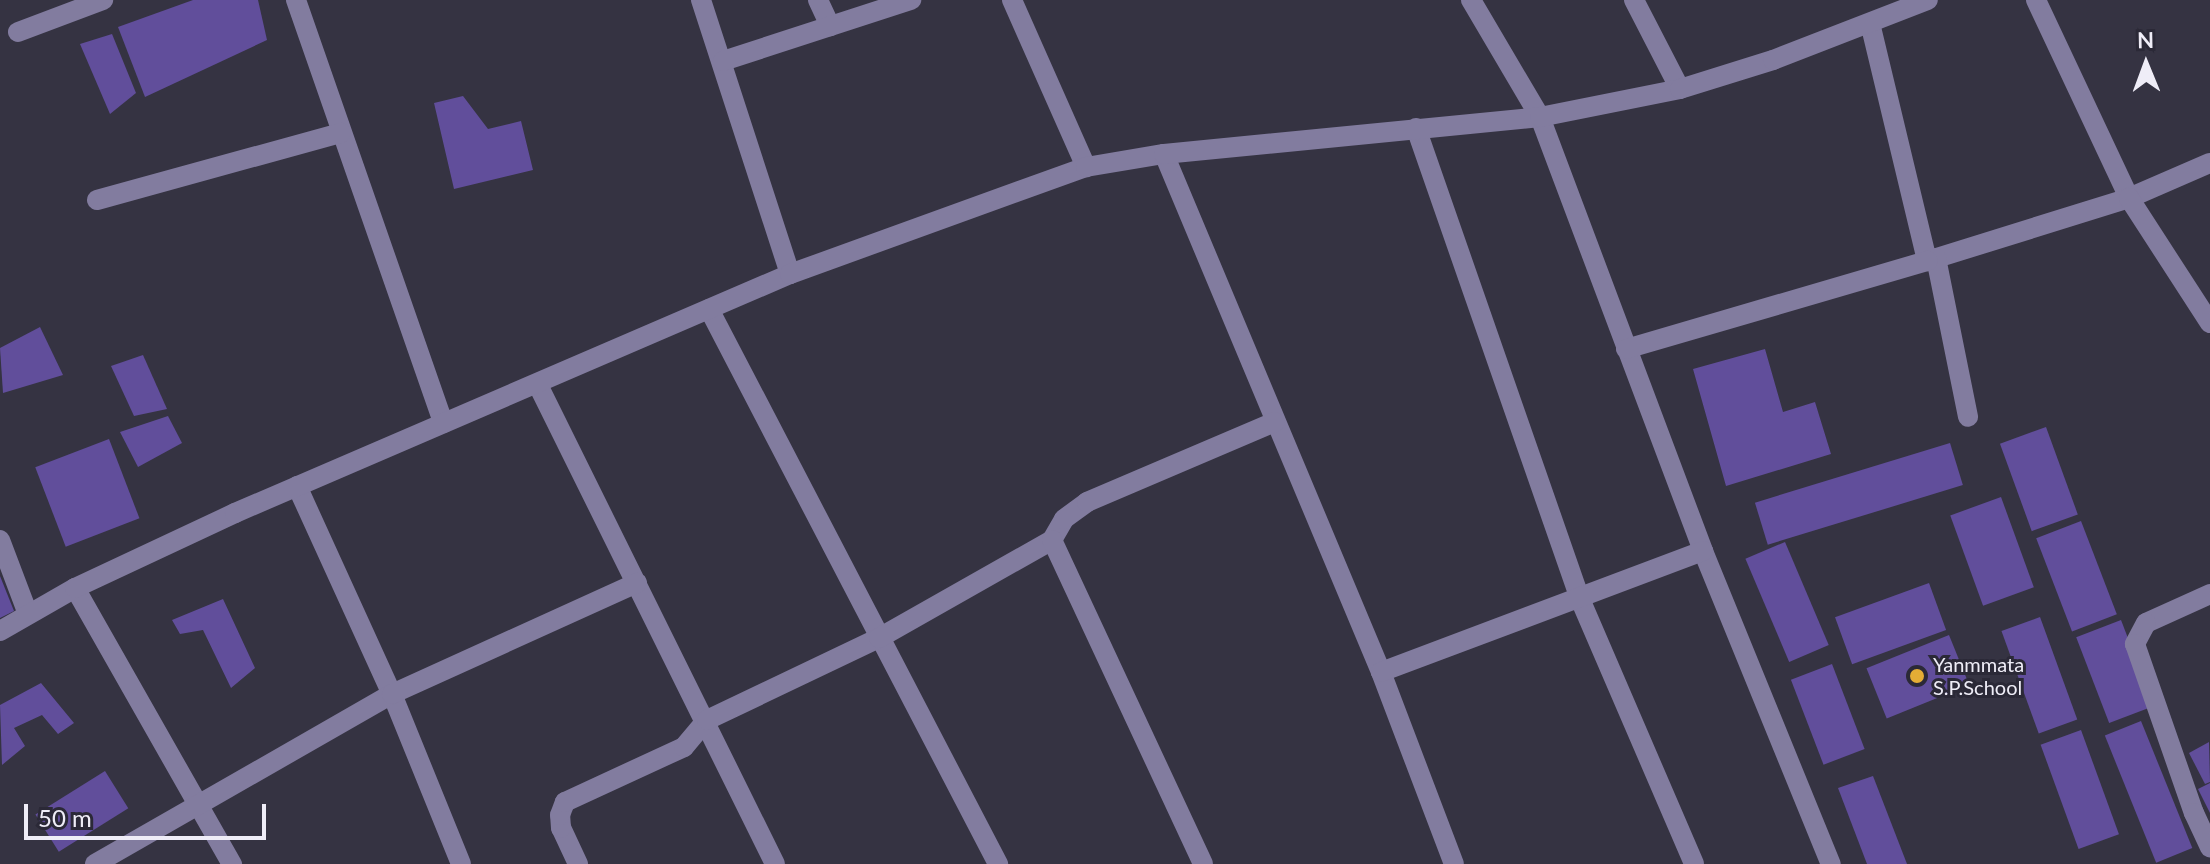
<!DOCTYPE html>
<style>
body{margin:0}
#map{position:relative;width:2210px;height:864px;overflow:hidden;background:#353342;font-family:Lato,sans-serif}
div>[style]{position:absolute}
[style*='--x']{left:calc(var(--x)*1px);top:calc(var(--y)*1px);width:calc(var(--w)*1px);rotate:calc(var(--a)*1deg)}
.building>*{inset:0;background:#614e9b;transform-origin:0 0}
.minor>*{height:20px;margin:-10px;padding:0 10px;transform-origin:10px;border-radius:10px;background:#827c9f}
.dots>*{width:22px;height:22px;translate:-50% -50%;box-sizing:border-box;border:4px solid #2b2937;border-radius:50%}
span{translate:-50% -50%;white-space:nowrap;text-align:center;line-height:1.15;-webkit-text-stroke:6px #2b2937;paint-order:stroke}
.poi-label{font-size:20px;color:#efedf7}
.left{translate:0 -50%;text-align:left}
.north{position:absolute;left:2106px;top:24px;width:80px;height:80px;-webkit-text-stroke:6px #2b2937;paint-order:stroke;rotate:359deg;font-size:22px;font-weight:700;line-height:32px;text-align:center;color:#efedf7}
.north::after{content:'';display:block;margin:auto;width:28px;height:36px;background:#efedf7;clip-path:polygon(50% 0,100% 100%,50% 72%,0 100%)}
.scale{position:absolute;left:24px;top:804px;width:242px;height:36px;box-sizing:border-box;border:4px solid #efedf7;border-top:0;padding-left:10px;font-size:24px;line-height:28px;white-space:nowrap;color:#efedf7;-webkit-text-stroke:6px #2b2937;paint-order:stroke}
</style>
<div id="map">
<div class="building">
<div style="clip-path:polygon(193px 0,258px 0,267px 40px,145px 97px,118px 27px)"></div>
<div style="clip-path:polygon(112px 34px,136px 93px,110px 114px,80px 44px)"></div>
<div style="clip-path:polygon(463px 96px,488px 129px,521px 121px,533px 170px,454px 189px,434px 103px)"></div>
<div style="clip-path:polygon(40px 327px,63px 375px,3px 393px,0 348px)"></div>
<div style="clip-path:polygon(1765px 349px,1783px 412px,1815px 402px,1831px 454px,1726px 486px,1693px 369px)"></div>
<div style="clip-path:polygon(143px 355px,167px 409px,134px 416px,111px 366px)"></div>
<div style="clip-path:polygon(168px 416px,182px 443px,138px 467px,120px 432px)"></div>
<div style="left:2046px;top:427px;width:93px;height:49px;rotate:70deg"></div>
<div style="left:109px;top:439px;width:85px;height:79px;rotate:69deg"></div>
<div style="left:1950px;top:443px;width:44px;height:204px;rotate:73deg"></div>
<div style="left:2001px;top:497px;width:96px;height:54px;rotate:70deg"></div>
<div style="left:2081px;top:521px;width:100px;height:48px;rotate:69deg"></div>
<div style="left:1785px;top:542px;width:112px;height:43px;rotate:67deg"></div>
<div style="clip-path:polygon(0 576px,14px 611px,0 618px)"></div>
<div style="left:1929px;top:583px;width:50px;height:100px;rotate:70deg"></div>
<div style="clip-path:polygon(223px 599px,255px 668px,231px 688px,203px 630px,180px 634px,172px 620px)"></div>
<div style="left:2040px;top:617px;width:109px;height:41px;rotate:70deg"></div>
<div style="left:2121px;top:620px;width:92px;height:48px;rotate:69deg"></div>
<div style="left:1949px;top:635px;width:54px;height:89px;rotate:68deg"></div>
<div style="left:1832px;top:664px;width:91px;height:44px;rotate:69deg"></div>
<div style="clip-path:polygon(41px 683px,74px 723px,58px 734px,42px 715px,14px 728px,25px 746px,2px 765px,0 705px)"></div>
<div style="left:2141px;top:721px;width:137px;height:39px;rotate:68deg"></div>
<div style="left:2081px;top:730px;width:111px;height:43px;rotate:70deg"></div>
<div style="clip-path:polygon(2209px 742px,2210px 782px,2205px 784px,2189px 753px)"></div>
<div style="left:105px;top:771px;width:44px;height:82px;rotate:58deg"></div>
<div style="clip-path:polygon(1873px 776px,1907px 864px,1867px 864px,1838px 788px)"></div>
<div style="clip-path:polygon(2210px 783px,2210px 813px,2198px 789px)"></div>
</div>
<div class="minor">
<div style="--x:296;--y:0;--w:448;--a:70.8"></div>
<div style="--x:701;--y:0;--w:288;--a:72"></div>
<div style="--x:818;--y:0;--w:29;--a:65"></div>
<div style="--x:1012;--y:0;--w:183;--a:66.1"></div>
<div style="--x:1471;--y:0;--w:136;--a:59.5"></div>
<div style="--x:1540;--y:117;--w:464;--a:69.4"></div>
<div style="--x:1703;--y:551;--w:338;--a:67.8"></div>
<div style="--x:1634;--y:0;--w:100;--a:62.7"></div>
<div style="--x:2036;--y:0;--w:219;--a:64.8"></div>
<div style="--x:2129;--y:198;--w:88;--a:-23.4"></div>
<div style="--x:1870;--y:23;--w:245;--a:76.5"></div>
<div style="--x:1927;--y:261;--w:212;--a:-17.3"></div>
<div style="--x:2129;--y:198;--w:149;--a:57.1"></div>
<div style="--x:18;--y:32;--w:91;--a:-20.6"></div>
<div style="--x:723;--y:61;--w:198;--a:-18"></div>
<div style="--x:1416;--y:128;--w:499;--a:70.8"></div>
<div style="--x:1580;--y:599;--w:288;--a:66.7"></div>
<div style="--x:1164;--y:154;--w:562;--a:67.27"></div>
<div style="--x:1381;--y:672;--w:205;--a:69.2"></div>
<div style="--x:97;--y:200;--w:253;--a:-15.4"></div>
<div style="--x:1936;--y:258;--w:162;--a:78.6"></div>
<div style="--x:709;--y:309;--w:626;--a:62.49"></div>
<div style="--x:1626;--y:349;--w:314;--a:-16.3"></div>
<div style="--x:538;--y:385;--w:534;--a:63.67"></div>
<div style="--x:297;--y:486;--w:229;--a:65.5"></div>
<div style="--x:392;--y:694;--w:183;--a:67.9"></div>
<div style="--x:0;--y:540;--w:79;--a:69.3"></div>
<div style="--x:1052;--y:540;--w:24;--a:-60"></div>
<div style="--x:1064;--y:519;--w:29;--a:-36"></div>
<div style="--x:1087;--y:502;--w:204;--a:-23.1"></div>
<div style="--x:75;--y:588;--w:318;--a:60.4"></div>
<div style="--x:2210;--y:594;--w:70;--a:155.6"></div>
<div style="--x:2146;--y:623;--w:24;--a:118"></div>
<div style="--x:2135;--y:644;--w:179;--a:70.8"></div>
<div style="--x:2194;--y:813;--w:38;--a:65"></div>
<div style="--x:0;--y:631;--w:86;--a:-29.8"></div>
<div style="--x:75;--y:588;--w:177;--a:-25.1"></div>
<div style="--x:235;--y:513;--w:604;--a:-23.3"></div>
<div style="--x:790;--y:274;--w:315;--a:-19.9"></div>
<div style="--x:1086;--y:167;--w:79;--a:-9.5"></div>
<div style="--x:1164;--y:154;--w:378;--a:-5.6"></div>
<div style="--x:1540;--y:117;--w:143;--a:-11.3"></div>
<div style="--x:1680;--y:89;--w:97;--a:-17.3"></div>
<div style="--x:1773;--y:60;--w:166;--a:-21.2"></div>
<div style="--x:1381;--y:672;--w:344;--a:-20.6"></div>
<div style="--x:95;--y:864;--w:342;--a:-29.8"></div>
<div style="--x:392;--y:694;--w:269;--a:-24.4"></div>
<div style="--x:578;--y:864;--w:40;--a:-115"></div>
<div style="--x:561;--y:828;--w:13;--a:-94"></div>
<div style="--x:560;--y:815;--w:14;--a:-69"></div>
<div style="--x:565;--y:802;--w:131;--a:-24.8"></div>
<div style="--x:684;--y:747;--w:35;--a:-50"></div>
<div style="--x:707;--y:720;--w:191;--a:-25.5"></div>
<div style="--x:879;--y:638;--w:199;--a:-29.5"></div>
<div style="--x:1052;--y:540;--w:357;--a:65"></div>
</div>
<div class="dots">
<div style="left:1917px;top:676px;background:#e4ad35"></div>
</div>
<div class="poi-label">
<span class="left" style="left:1933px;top:676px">Yanmmata<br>S.P.School</span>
</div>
<div class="north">N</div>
<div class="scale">50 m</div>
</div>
